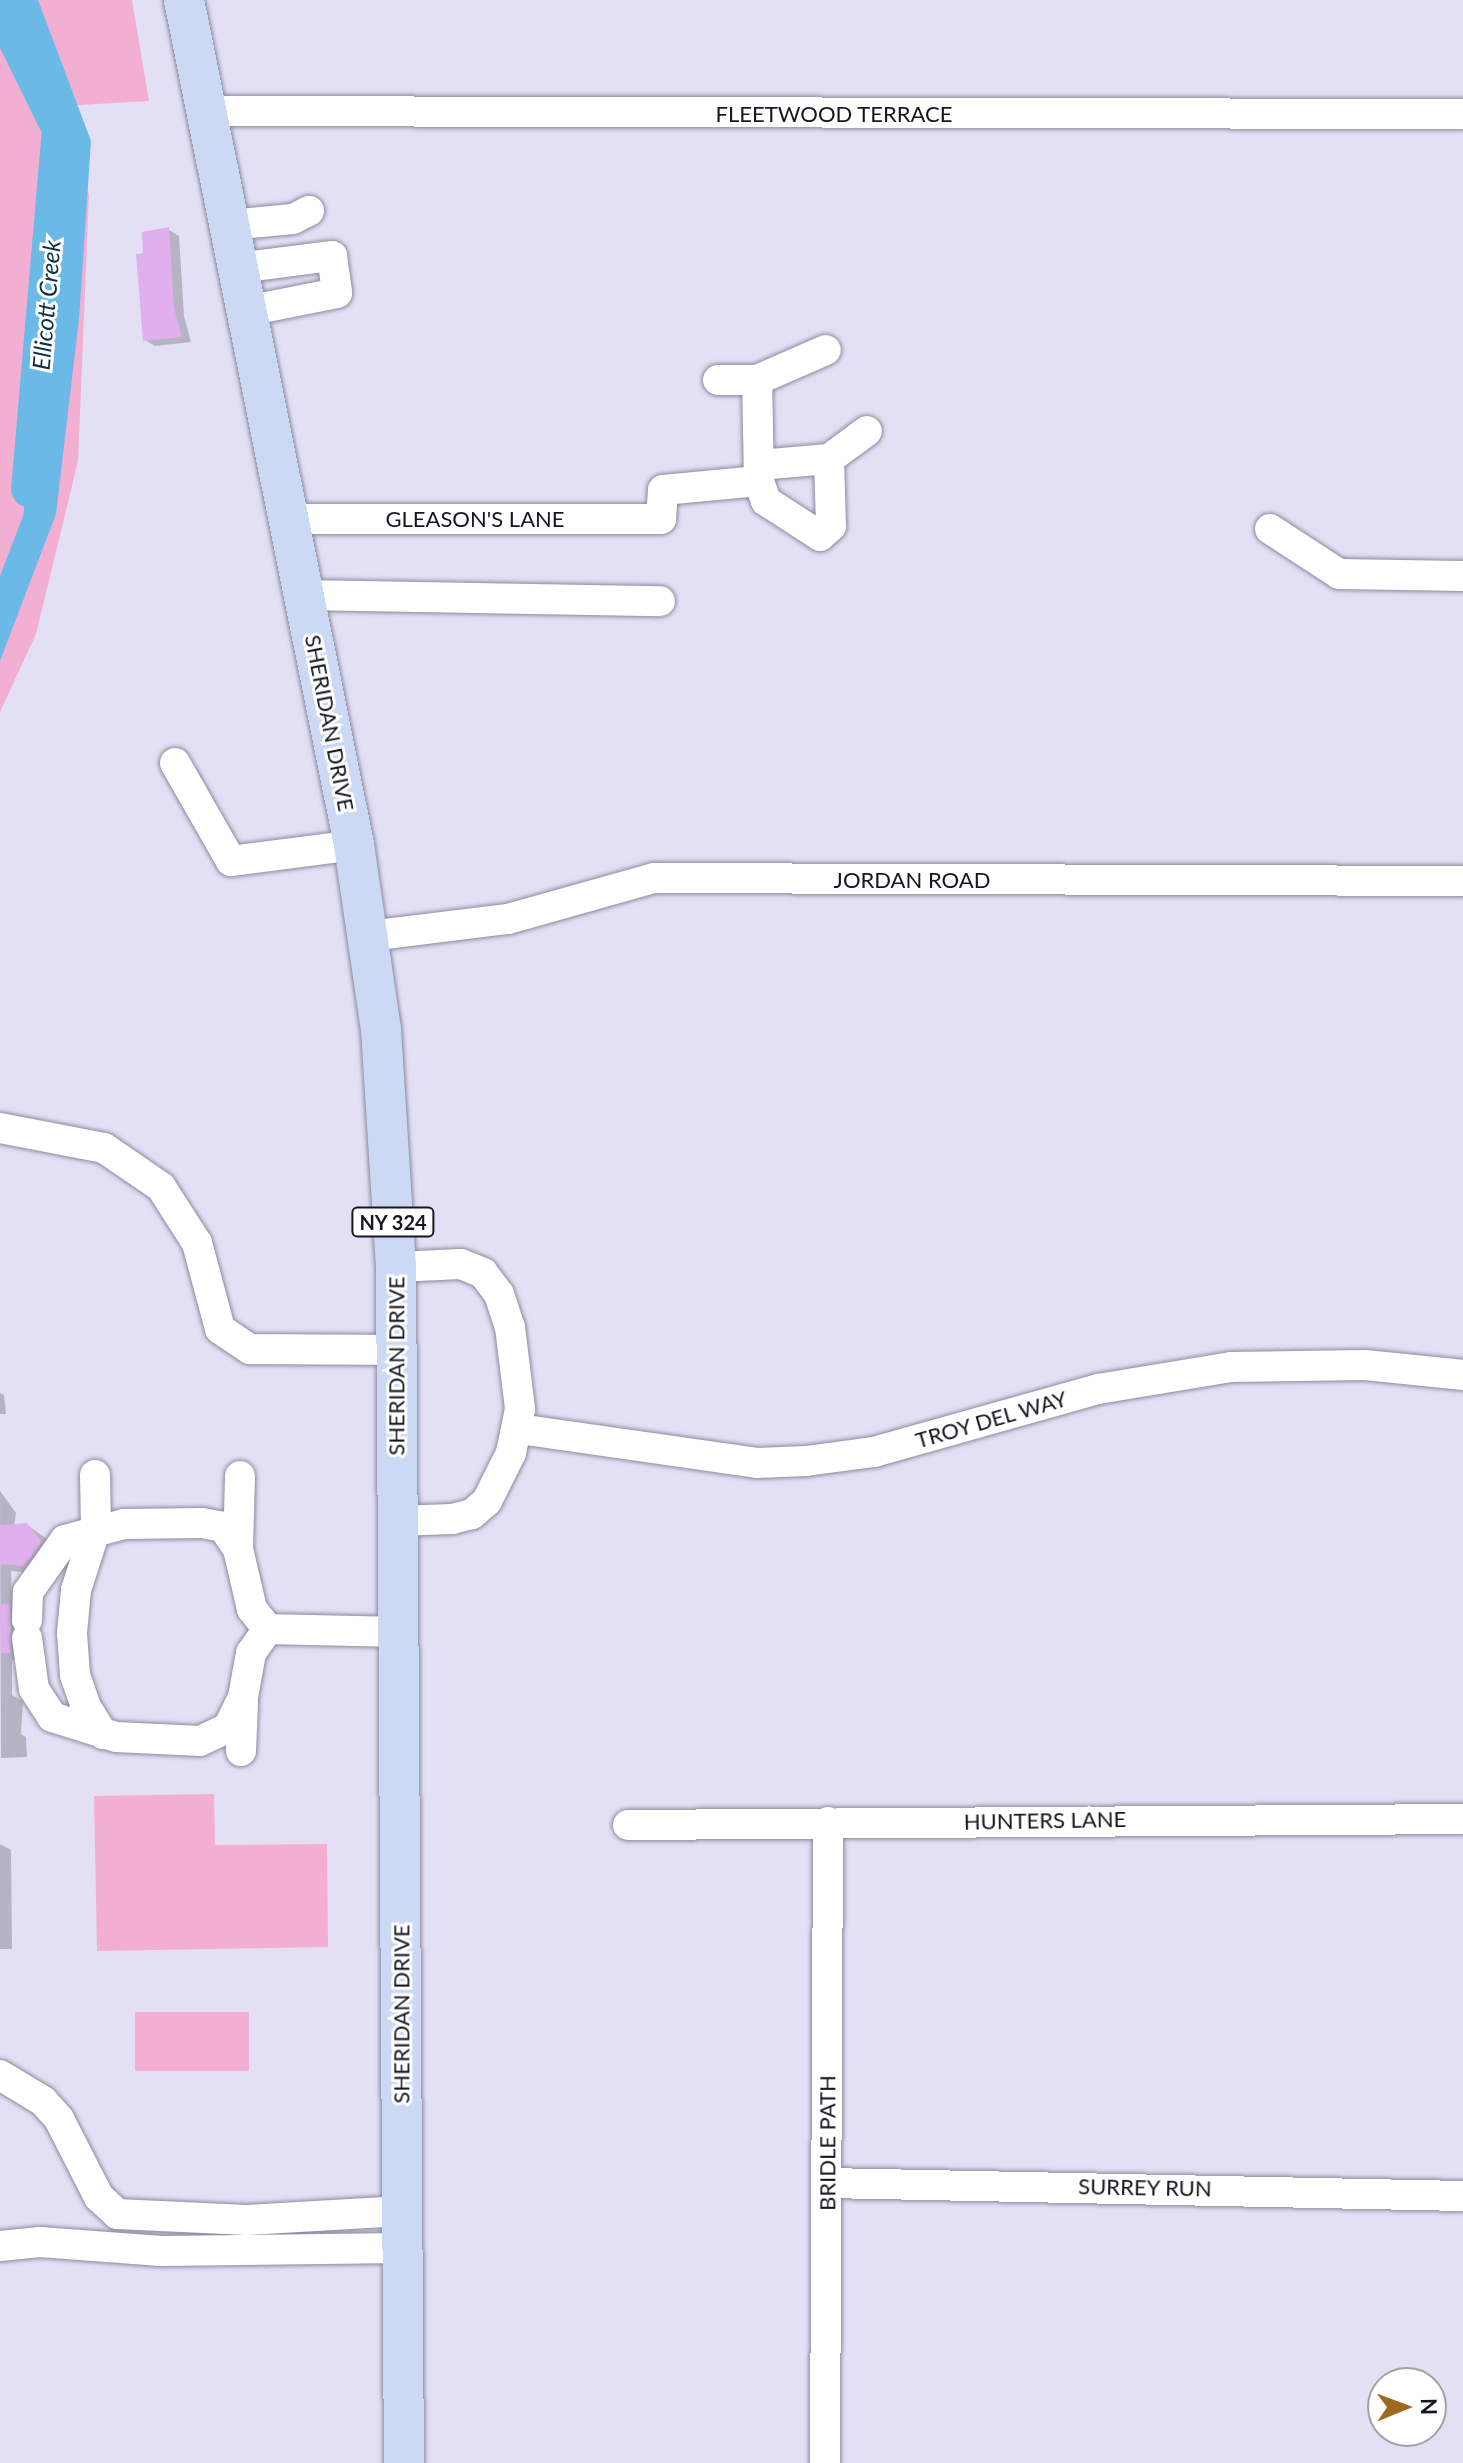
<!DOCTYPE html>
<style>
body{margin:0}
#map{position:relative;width:1463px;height:2463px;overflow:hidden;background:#e3e0f6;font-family:Lato,sans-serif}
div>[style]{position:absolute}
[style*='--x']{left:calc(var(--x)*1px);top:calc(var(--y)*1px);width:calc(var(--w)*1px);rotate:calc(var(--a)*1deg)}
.green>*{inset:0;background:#f3afd1;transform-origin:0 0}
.water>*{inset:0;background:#6bb9e6}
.shadow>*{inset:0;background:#0003}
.river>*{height:38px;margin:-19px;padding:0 19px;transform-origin:19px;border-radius:19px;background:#6bb9e6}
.building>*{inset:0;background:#e1afed;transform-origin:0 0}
.roads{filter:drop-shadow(0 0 2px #8d8a9e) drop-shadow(0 0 2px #8d8a9e)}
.minor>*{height:30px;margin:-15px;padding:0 15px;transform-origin:15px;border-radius:15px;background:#fff}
.major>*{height:40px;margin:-20px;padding:0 20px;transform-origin:20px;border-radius:20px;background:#cbd9f4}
span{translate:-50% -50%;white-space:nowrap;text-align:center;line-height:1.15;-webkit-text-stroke:6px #fff;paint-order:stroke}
.shield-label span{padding:2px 6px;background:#fff;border:2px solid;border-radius:6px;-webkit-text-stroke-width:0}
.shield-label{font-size:20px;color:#17161e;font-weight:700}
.street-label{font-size:22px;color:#17161e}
.water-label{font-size:24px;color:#0d3144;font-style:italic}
.north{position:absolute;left:1367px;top:2367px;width:80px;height:80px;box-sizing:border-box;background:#fff;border:2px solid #a2a2a5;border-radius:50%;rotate:89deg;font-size:22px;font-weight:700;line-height:32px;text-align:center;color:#17161e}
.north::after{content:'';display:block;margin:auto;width:28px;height:36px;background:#9d6a20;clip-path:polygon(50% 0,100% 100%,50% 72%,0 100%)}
</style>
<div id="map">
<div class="green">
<div style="clip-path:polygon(0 0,132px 0,149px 101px,63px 106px,89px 195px,78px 461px,36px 634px,0 712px)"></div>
<div style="clip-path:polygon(214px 1794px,215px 1845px,327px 1844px,328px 1947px,97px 1951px,94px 1796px)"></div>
<div style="left:135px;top:2012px;width:114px;height:59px"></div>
</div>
<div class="water">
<div style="clip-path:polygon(4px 0,38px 0,91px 141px,79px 319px,56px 514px,0 661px,0 576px,23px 516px,53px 322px,67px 149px)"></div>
</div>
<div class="shadow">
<div style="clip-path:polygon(169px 230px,179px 236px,184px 316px,191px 342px,155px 346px,145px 340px,145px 255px)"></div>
<div style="clip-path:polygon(0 1393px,4px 1395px,6px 1414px,0 1414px)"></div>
<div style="clip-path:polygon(0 1491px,16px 1513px,14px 1526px,27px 1525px,54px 1544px,39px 1573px,11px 1571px,12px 1608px,25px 1660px,12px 1660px,12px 1695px,23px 1701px,21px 1734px,26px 1737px,27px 1757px,1px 1758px)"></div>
<div style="clip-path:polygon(0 1844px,11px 1850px,12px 1949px,0 1949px)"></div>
</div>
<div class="river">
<div style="--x:0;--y:5;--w:138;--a:63.8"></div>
<div style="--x:61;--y:129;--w:361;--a:94.9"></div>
</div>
<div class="building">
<div style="clip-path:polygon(169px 227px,174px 308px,182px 337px,143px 341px,136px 254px,143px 253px,142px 232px)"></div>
<div style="clip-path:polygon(27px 1523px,42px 1542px,24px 1566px,0 1564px,0 1525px)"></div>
<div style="left:10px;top:1604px;width:49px;height:10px;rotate:89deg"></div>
</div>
<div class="roads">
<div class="minor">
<div style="--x:205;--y:111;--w:1258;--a:0.14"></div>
<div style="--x:229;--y:225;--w:64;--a:-5.4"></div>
<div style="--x:293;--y:219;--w:18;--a:-27"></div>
<div style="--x:238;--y:268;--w:95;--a:-7.3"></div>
<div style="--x:332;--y:256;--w:37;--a:82"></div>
<div style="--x:337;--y:293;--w:92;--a:168.7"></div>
<div style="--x:718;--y:380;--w:39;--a:0"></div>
<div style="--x:759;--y:465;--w:70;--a:-4.9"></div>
<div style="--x:829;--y:459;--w:47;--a:-36.4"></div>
<div style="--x:759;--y:481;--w:21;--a:71"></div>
<div style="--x:766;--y:501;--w:64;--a:32.9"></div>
<div style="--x:820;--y:536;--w:15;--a:-42"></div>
<div style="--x:831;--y:526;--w:67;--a:-91.7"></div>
<div style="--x:289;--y:519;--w:372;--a:0"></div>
<div style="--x:661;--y:519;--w:29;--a:-86"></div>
<div style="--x:663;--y:490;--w:96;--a:-5.4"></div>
<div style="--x:759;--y:481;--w:101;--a:-91.1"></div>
<div style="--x:757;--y:380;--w:75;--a:-23.5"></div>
<div style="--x:1270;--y:529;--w:82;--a:33.1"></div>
<div style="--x:1339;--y:574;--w:124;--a:0.9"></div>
<div style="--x:305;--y:595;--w:355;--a:1"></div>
<div style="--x:175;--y:763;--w:113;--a:60.3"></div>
<div style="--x:231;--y:861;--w:124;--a:-7.4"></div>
<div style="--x:369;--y:936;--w:140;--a:-7"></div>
<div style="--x:508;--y:919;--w:152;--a:-15.7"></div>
<div style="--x:654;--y:878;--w:809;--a:0.21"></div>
<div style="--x:0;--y:1128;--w:106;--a:10.9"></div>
<div style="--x:104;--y:1148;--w:69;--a:34.4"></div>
<div style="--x:161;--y:1187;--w:67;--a:57.3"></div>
<div style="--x:197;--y:1243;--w:89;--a:75"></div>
<div style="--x:220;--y:1329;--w:36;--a:34"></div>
<div style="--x:250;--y:1349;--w:146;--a:0.4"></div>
<div style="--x:396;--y:1267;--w:65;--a:-2.6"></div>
<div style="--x:461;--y:1264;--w:24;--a:22"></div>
<div style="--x:483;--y:1273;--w:26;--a:53"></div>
<div style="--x:499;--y:1294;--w:35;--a:72"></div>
<div style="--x:510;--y:1327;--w:83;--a:83"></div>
<div style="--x:520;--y:1409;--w:45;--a:101.6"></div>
<div style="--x:511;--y:1453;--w:54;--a:116.6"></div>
<div style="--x:487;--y:1501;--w:20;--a:139"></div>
<div style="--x:472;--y:1514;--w:21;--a:166"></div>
<div style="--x:452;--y:1519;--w:55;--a:177.9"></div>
<div style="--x:519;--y:1429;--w:240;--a:8.1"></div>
<div style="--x:757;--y:1463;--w:49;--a:-2.3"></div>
<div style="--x:806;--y:1461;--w:69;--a:-7.5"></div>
<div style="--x:874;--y:1452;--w:233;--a:-15.7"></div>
<div style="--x:1098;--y:1389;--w:135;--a:-9.4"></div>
<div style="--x:1231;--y:1367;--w:134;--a:-0.9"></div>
<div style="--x:1365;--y:1365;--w:99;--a:5.8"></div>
<div style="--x:95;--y:1475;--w:53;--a:88.9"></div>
<div style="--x:96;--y:1528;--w:65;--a:107.9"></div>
<div style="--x:76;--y:1590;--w:43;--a:95.3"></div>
<div style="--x:72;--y:1633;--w:42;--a:85.9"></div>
<div style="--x:75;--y:1675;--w:34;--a:71"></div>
<div style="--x:86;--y:1707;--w:32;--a:58"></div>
<div style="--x:238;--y:1549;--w:73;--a:-88.4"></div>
<div style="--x:268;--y:1629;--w:130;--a:1.3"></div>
<div style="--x:27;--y:1638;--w:51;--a:82.2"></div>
<div style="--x:34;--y:1689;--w:33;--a:57"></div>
<div style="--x:52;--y:1717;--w:67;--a:17.4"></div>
<div style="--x:116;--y:1737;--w:84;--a:2.7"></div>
<div style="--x:200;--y:1741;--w:31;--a:-25"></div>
<div style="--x:228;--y:1728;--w:34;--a:-64"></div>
<div style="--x:243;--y:1697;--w:45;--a:-79.7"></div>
<div style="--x:251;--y:1653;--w:29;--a:-55"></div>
<div style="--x:268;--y:1629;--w:26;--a:-129"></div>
<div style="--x:252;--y:1609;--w:62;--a:-103.1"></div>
<div style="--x:238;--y:1549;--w:27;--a:-124"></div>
<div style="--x:223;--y:1527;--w:21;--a:-169"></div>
<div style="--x:202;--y:1523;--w:78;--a:179.3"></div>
<div style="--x:124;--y:1524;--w:61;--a:164.8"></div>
<div style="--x:65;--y:1540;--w:64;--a:125.4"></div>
<div style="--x:28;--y:1592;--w:28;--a:92"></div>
<div style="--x:241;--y:1751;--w:48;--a:-87.6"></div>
<div style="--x:628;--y:1825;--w:835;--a:-0.41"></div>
<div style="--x:0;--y:2075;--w:50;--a:31.2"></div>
<div style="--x:43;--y:2101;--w:24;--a:48"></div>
<div style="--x:59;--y:2119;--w:88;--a:62.9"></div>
<div style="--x:99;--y:2197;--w:25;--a:43"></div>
<div style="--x:117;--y:2214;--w:130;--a:2.6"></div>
<div style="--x:247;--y:2220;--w:155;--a:-3.3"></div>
<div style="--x:827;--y:2183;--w:636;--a:1.17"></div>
<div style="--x:0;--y:2246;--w:40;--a:-5.7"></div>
<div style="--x:40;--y:2242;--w:121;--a:4.3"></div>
<div style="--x:161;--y:2251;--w:242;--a:-0.7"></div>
<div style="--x:825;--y:2463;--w:641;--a:-89.73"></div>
</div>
<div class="major">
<div style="--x:184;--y:0;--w:862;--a:78.62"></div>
<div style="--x:354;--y:845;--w:186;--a:81.7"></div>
<div style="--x:381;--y:1029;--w:238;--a:86.4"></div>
<div style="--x:396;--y:1267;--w:1196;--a:89.62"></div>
</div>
</div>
<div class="shield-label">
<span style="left:393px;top:1222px">NY 324</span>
</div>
<div class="street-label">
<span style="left:834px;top:114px">FLEETWOOD TERRACE</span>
<span style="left:475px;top:519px">GLEASON'S LANE</span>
<span style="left:330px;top:723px;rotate:79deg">SHERIDAN DRIVE</span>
<span style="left:912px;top:880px">JORDAN ROAD</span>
<span style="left:396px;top:1366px;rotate:-90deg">SHERIDAN DRIVE</span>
<span style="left:991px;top:1419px;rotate:-16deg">TROY DEL WAY</span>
<span style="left:1045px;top:1820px;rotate:-1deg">HUNTERS LANE</span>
<span style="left:401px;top:2014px;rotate:-90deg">SHERIDAN DRIVE</span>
<span style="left:827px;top:2143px;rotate:-90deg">BRIDLE PATH</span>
<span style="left:1145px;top:2187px;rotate:1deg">SURREY RUN</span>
</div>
<div class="water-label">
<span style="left:46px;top:305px;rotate:-85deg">Ellicott Creek</span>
</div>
<div class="north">N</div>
</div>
